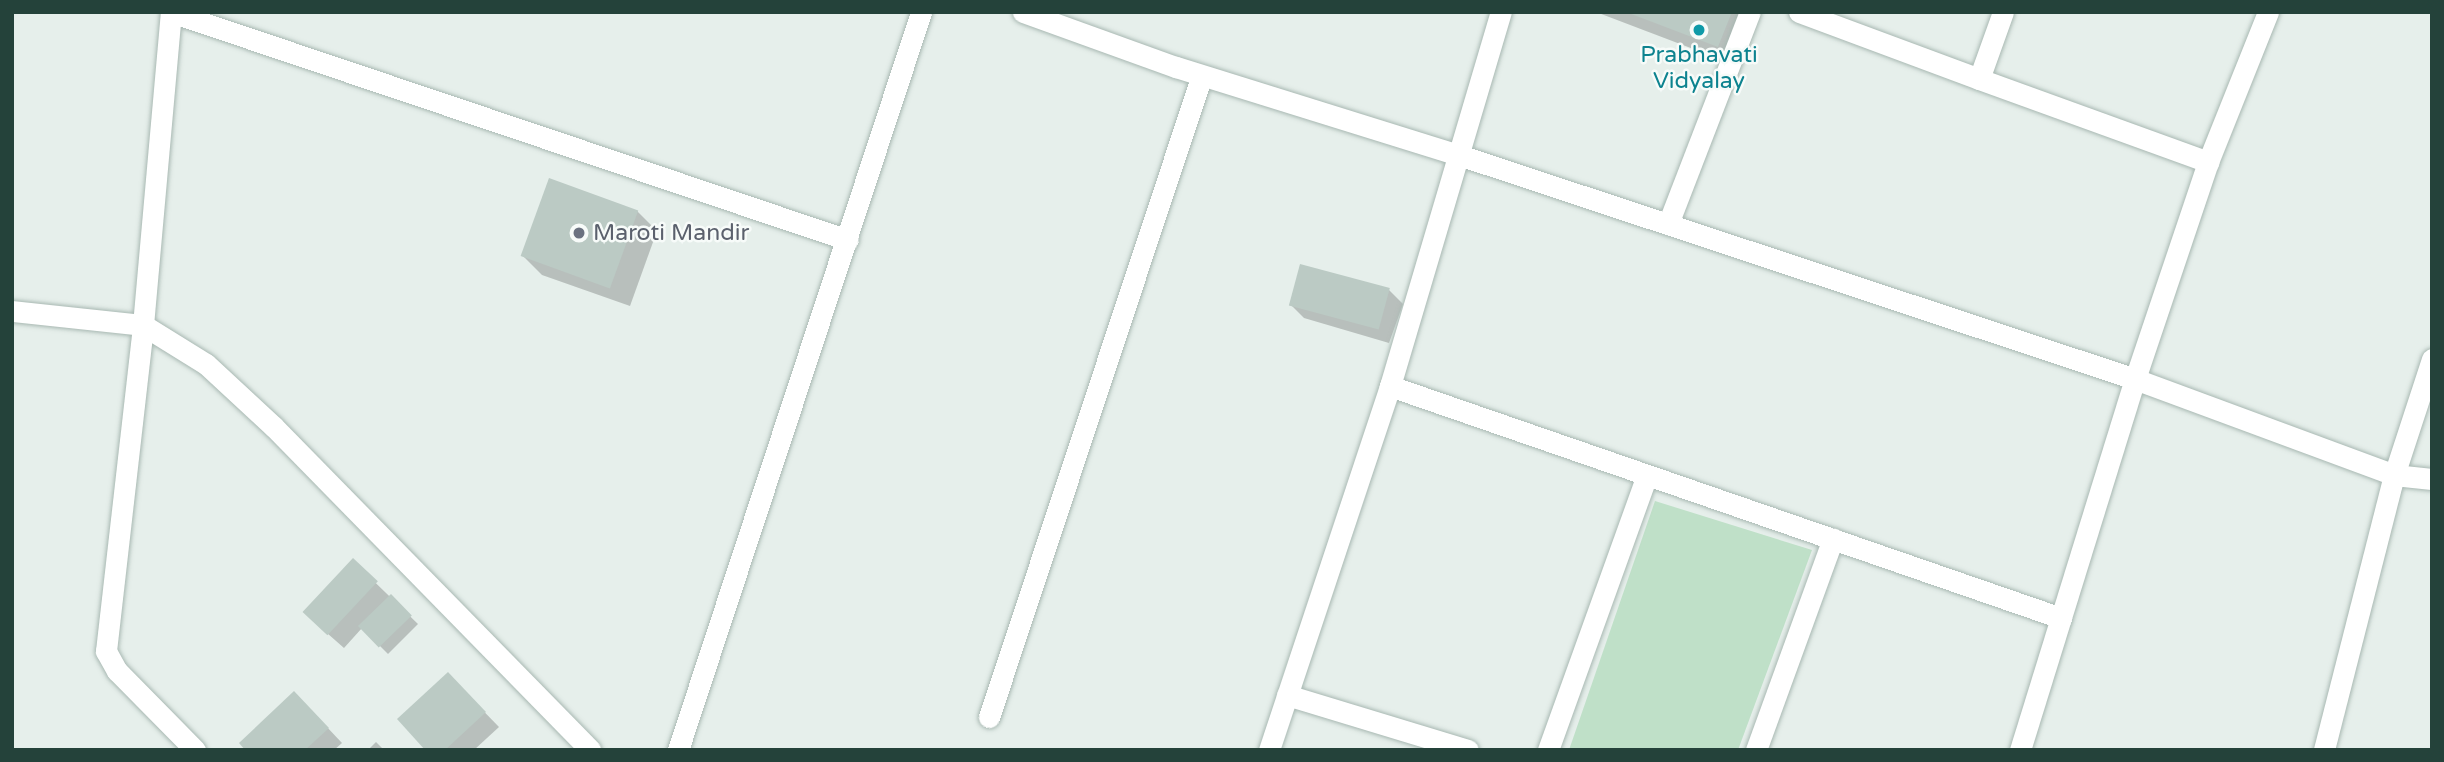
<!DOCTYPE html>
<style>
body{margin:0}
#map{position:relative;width:2444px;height:762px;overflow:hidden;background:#e6efeb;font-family:"Varela Round",sans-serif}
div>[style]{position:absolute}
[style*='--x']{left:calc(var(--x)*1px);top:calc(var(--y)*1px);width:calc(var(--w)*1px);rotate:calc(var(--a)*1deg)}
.green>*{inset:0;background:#bfe0c8}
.shadow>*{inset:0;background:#0003}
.building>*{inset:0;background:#bbcac4;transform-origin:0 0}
.roads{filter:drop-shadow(0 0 2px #a8b8b2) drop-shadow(0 0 2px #a8b8b2)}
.minor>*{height:21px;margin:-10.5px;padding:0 10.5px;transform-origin:10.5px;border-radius:10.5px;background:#fff}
.dots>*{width:19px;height:19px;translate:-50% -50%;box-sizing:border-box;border:4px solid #f7fbf9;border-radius:50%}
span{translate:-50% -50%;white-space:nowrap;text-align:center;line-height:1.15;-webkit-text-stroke:5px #f7fbf9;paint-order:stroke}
.culture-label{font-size:23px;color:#0d838f}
.worship-label{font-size:23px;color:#5b616d}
.left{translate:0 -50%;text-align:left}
.frame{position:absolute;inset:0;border:14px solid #24423a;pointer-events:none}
</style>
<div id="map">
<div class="green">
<div style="clip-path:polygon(1655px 501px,1812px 550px,1738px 750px,1569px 750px)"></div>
</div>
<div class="shadow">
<div style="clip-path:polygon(1596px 12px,1759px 12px,1738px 66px)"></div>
<div style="clip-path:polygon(637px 211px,657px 231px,630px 306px,542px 275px,522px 255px)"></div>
<div style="clip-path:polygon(1389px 290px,1403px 304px,1389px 343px,1304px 318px,1290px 304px)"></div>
<div style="clip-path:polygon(353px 561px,418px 624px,388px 654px,362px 628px,344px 648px,319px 626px)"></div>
<div style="clip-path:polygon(462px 689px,499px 727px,474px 750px,428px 750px)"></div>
<div style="clip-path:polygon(308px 707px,342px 743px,334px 750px,247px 750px)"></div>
<div style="clip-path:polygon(376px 742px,384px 750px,368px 750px)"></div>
</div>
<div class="building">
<div style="clip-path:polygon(1626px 12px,1732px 12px,1718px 47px)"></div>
<div style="left:549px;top:178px;width:95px;height:83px;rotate:20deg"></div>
<div style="left:1300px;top:264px;width:93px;height:43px;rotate:15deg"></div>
<div style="left:353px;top:558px;width:34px;height:74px;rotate:43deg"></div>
<div style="left:391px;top:594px;width:30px;height:46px;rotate:46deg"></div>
<div style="clip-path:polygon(448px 672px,486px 712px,445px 750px,425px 750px,397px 719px)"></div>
<div style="clip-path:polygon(294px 691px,329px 728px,305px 750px,245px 750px,239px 743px)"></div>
</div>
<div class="roads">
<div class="minor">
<div style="--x:171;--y:12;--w:714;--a:18.61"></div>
<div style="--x:1023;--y:12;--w:163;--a:19.8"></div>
<div style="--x:1176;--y:67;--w:293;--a:17.3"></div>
<div style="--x:1456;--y:154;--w:715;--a:18.33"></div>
<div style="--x:2135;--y:379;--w:276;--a:20.3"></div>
<div style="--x:2394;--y:475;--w:284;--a:104.3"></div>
<div style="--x:1799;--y:12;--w:192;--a:20.4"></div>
<div style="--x:2003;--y:12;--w:71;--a:109.7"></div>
<div style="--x:1979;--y:79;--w:244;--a:19.9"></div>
<div style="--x:1668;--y:224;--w:227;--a:-68.9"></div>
<div style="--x:12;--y:311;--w:132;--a:6.1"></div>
<div style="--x:143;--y:325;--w:314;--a:-84.9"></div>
<div style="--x:2432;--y:359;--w:122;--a:108.1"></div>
<div style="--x:2394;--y:475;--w:38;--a:6"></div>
<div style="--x:1390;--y:386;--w:710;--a:19.07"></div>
<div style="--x:1287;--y:695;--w:189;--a:16.9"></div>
<div style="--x:989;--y:717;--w:676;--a:-71.65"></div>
<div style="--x:195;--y:750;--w:111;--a:-134.6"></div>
<div style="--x:117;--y:671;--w:23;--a:-119"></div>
<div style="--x:106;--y:651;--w:328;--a:-83.5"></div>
<div style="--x:143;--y:325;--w:74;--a:31.8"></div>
<div style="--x:206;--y:364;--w:93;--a:42.8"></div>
<div style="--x:274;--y:427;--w:452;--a:45.6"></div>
<div style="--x:678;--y:750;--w:777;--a:-71.77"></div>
<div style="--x:1269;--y:750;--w:384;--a:-71.6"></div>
<div style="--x:1390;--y:386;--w:390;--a:-73.5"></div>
<div style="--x:1548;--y:750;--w:292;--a:-70.2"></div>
<div style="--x:1756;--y:750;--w:225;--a:-70"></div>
<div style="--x:2020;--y:750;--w:388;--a:-72.8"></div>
<div style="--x:2135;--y:379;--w:229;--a:-71.4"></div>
<div style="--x:2208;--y:162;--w:162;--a:-68.2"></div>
</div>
</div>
<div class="dots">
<div style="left:1699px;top:30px;background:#0f9aa8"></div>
<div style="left:579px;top:233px;background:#6b7280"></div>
</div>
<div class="culture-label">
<span style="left:1699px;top:68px">Prabhavati<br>Vidyalay</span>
</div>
<div class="worship-label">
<span class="left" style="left:593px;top:233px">Maroti Mandir</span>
</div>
<div class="frame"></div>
</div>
